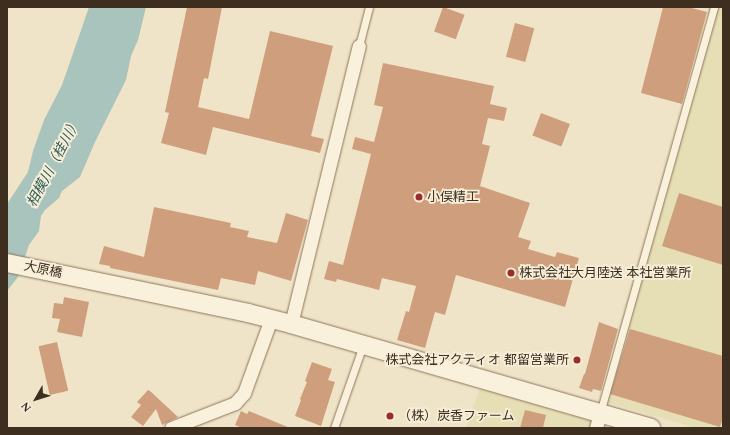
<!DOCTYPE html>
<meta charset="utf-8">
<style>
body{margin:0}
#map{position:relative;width:730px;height:435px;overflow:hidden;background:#f0e4c8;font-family:Spectral,"Noto Sans JP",serif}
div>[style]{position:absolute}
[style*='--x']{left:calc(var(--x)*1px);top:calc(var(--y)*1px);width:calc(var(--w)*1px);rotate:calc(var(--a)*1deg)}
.farmland>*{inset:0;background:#e6deb5}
.water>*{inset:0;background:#a9c4bc}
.building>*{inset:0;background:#cf9f7d;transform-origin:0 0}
.roads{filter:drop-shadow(0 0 1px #8d765c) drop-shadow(0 0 1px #8d765c)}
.lane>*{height:7px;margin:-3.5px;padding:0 3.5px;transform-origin:3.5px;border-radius:3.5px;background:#faf1dc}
.street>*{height:13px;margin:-6.5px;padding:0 6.5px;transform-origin:6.5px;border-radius:6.5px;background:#faf1dc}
.secondary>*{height:18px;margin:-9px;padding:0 9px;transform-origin:9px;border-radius:9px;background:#faf1dc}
.dots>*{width:11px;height:11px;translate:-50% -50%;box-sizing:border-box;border:2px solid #f7eed8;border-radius:50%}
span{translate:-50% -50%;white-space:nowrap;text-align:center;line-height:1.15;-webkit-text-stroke:3.5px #f7eed8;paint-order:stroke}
.poi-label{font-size:13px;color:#3d2e20}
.left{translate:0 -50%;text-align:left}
.right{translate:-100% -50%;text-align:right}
.street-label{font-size:13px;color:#3d2e20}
.water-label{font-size:14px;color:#2f5d5a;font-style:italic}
.frame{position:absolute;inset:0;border:8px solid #3d2e20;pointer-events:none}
.north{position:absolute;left:16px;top:379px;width:40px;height:40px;-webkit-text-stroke:3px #f7eed8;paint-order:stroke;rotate:231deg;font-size:11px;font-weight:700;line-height:16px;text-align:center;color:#3d2e20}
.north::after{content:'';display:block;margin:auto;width:14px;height:18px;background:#3d2e20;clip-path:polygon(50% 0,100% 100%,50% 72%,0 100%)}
</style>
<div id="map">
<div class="farmland">
<div style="clip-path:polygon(718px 7px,723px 7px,723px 428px,696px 428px,606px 402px)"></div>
<div style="clip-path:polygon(481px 385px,592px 415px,594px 428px,466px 428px)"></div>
</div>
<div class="water">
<div style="clip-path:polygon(89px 7px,146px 7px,138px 40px,131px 56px,126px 80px,95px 142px,80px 177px,62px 191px,59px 198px,45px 210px,41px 216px,39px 231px,29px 245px,18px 277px,7px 291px,7px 204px,28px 172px,33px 151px,44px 120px,62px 85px)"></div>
</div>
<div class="building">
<div style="clip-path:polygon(187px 7px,222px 7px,208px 79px,204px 78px,198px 107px,249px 119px,270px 31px,333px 46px,311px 136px,324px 139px,320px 153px,213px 127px,206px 155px,161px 143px,169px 113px,165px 112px)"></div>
<div style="left:443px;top:7px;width:23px;height:26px;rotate:20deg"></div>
<div style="clip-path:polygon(663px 7px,688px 7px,707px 12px,682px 104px,641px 93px)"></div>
<div style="left:515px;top:23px;width:20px;height:35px;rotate:15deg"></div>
<div style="clip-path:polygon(383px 63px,494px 86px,490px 104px,507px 108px,504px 121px,488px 118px,482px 144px,490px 146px,480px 186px,530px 203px,518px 237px,531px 241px,528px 249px,555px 257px,557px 252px,579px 258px,565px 307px,456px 275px,445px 315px,435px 312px,425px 348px,397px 340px,406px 311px,409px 312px,416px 286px,382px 278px,379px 290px,337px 279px,336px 282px,324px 279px,329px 261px,343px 265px,371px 154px,352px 149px,355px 137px,374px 142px,383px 107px,374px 105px)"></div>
<div style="left:541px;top:113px;width:31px;height:24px;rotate:21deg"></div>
<div style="clip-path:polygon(679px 193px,723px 207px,723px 265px,662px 246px)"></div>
<div style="clip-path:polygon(154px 207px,231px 223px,230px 227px,249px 231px,247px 237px,277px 243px,286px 213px,308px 220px,291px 281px,258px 271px,255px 285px,221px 278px,218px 290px,110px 268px,110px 266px,99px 264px,104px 246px,144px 257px)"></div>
<div style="clip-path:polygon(64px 297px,89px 302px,82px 337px,57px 332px,60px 319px,52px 318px,54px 303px,63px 304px)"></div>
<div style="clip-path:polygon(599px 322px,618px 329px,601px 391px,593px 389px,592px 392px,579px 388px,584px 374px,585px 374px)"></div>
<div style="clip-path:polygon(630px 329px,723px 356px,723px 418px,720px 427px,610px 394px)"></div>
<div style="left:57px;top:342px;width:50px;height:19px;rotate:77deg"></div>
<div style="clip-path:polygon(312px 362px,332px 369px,328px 380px,335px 382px,321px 426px,295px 416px,301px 400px,300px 399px,307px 382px,305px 381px)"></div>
<div style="clip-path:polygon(148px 390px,150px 391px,178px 417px,162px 425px,156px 409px,143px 426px,131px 417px,141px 405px,137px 402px)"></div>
<div style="clip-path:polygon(525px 410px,546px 415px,543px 428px,520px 428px)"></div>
<div style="clip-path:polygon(241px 411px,247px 414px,249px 411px,290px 428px,242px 428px,235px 425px)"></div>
</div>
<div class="roads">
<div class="lane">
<div style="--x:359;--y:46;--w:40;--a:-75.6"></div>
<div style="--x:600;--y:413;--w:422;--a:-74.3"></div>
<div style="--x:334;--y:428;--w:88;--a:-70.7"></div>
</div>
<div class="street">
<div style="--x:291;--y:324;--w:286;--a:-76.3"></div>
<div style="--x:171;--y:428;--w:69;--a:-21.3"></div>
<div style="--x:235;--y:403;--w:13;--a:-48"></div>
<div style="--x:244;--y:393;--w:79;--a:-70"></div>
<div style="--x:596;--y:428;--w:16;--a:-75"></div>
</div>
<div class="secondary">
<div style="--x:7;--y:263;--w:246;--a:11.7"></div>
<div style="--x:248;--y:313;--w:44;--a:14.3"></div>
<div style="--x:291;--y:324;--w:375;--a:16.1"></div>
</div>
</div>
<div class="dots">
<div style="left:419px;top:197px;background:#9e2a2b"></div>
<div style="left:511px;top:273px;background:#9e2a2b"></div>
<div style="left:577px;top:360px;background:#9e2a2b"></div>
<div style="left:390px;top:416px;background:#9e2a2b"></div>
</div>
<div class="poi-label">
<span class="left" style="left:427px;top:197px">小俣精工</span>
<span class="left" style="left:519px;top:273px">株式会社大月陸送 本社営業所</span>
<span class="right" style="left:569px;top:360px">株式会社アクティオ 都留営業所</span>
<span class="left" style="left:398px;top:416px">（株）炭香ファーム</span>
</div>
<div class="street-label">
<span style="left:43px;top:270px;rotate:12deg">大原橋</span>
</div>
<div class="water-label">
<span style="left:54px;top:163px;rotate:-62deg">相模川（桂川）</span>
</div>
<div class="frame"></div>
<div class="north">N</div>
</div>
